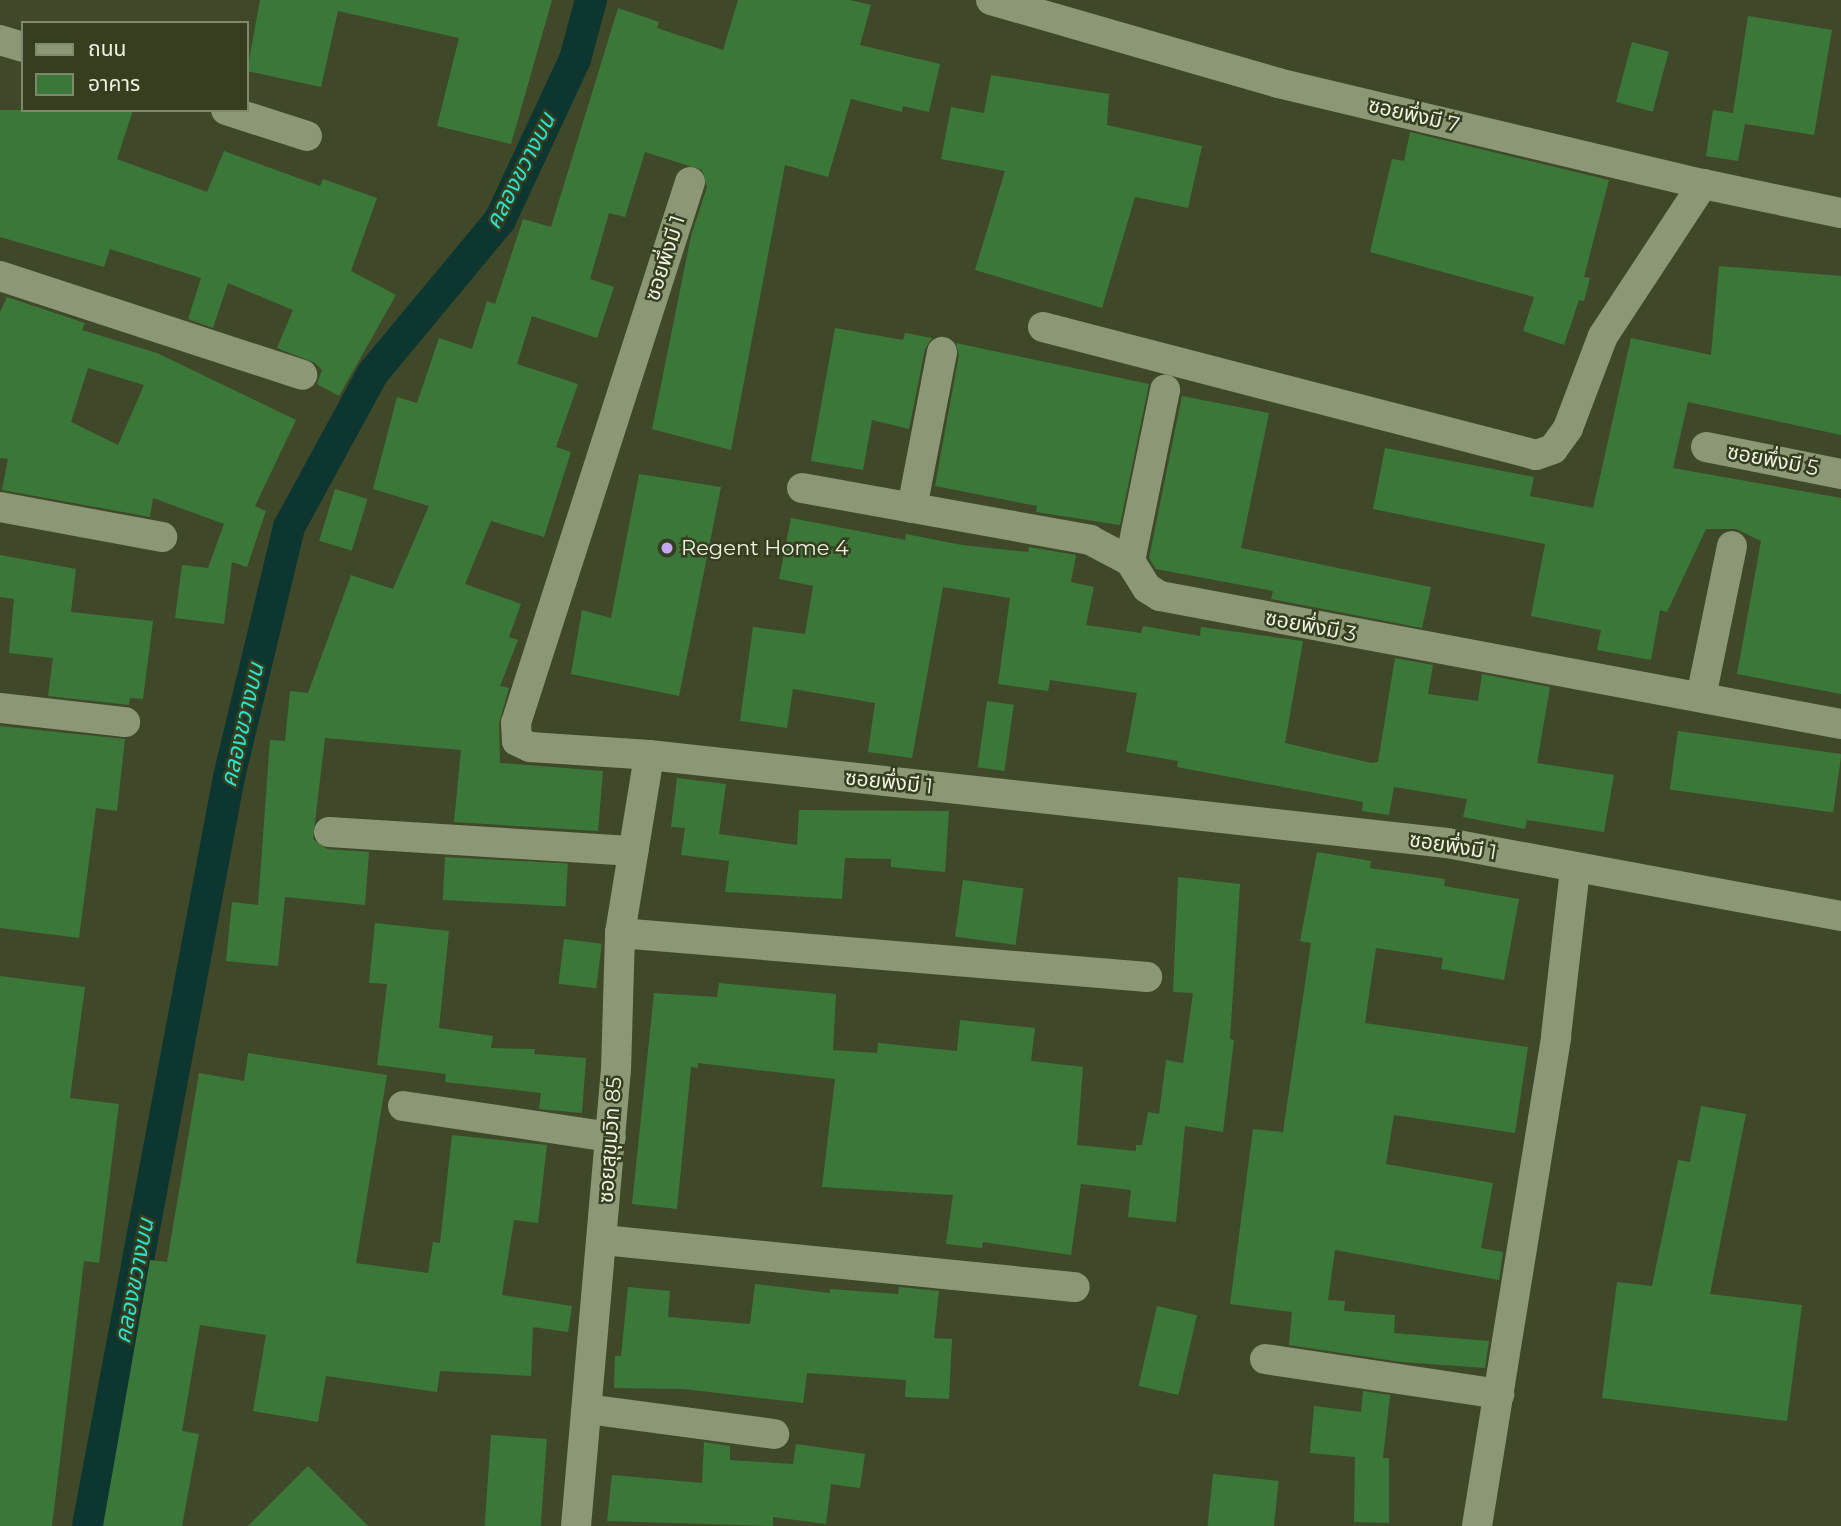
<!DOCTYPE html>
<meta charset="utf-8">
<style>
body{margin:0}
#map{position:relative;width:1841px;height:1526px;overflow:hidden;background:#3f4929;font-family:Montserrat,"Noto Sans Thai",sans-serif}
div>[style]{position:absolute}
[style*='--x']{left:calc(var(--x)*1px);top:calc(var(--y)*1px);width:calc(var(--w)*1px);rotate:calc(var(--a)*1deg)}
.canal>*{height:32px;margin:-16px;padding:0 16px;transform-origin:16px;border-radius:16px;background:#0e3630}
.building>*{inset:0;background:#3c773a;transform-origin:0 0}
.street>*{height:30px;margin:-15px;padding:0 15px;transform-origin:15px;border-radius:15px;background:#8c9875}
.dots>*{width:19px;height:19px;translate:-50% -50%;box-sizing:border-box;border:4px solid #353e1f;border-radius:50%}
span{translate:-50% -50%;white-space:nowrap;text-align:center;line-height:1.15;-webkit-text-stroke:5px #353e1f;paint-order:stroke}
.street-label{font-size:21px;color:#eef4e1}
.poi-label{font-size:21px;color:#eef4e1}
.left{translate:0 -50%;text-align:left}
.water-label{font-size:23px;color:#27e4cf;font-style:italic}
.legend{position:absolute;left:21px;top:21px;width:228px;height:91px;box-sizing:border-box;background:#353e1f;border:2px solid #7f876d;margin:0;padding:9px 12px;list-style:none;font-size:21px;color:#eef4e1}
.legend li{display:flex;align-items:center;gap:14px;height:35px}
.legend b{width:35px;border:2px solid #7f876d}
</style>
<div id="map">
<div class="canal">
<div style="--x:88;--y:1526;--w:762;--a:-79.34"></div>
<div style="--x:229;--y:777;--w:257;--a:-76.5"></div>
<div style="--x:289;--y:527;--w:175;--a:-61.4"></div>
<div style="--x:373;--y:373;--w:199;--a:-50.3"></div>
<div style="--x:500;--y:220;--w:178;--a:-65"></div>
<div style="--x:575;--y:59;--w:61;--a:-74.8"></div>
</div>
<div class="building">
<div style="clip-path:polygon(260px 0,552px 0,511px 144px,437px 126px,459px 38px,338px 11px,321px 87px,247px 71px)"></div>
<div style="clip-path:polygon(738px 0,850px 0,871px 5px,860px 45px,940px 64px,929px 112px,903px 106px,902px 112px,851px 99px,828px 177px,785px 165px,731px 450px,652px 429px,691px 236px,707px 187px,702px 170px,645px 152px,625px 217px,609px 213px,590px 279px,614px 287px,597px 338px,532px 316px,517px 364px,578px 384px,556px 447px,571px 452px,544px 537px,491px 521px,465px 584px,521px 604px,509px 637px,518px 640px,500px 686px,509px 688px,499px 723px,500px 763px,603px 771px,598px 831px,454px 822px,461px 750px,325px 738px,313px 839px,327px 849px,369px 852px,365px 905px,285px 897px,278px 966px,226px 961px,232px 902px,258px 905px,270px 740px,285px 741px,290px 691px,308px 693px,351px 575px,393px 589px,429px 506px,373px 489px,397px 397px,417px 403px,439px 338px,472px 349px,487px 301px,495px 304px,523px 219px,551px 227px,618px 8px,659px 22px,657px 28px,723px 50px)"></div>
<div style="clip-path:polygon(1748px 16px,1832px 30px,1814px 135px,1745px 124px,1738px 161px,1706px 156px,1713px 110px,1733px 113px)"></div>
<div style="left:1632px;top:42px;width:38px;height:62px;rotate:15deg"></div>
<div style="clip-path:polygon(991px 75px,1109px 94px,1107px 125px,1202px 146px,1188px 208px,1135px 197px,1102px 308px,975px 270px,1005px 171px,941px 159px,951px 107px,984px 113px)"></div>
<div style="clip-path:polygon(0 110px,133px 110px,117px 159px,207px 192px,224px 151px,320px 186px,323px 179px,377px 198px,351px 271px,396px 295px,339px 396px,317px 384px,322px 370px,315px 363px,277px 348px,293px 310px,228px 283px,213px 328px,188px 319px,201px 278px,110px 249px,104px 267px,0 237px)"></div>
<div style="clip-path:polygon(1410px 132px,1609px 180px,1584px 277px,1590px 278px,1584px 301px,1579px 300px,1564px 345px,1523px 331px,1534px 297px,1370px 252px,1392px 159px,1404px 161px)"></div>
<div style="clip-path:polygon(1719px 266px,1841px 276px,1841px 435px,1688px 402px,1673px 468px,1841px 498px,1841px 694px,1737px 674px,1761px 541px,1736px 529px,1706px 529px,1667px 612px,1660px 610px,1651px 660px,1597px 650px,1601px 630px,1531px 616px,1545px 544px,1373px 509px,1385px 448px,1534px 477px,1530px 496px,1593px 508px,1631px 338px,1711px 355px)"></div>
<div style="clip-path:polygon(evenodd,7px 297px,85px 323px,82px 330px,157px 353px,296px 420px,255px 506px,266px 511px,247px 567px,232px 562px,224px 624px,175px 618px,182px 565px,208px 568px,224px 524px,153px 498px,150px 517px,2px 490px,8px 459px,0 458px,0 312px,7px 297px,88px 368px,144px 385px,118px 445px,71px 422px,88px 368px)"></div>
<div style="clip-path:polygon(835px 328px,903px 340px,905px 333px,932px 338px,925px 349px,909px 429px,872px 420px,863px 470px,811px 461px)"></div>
<div style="clip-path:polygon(956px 343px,1149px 384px,1120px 525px,1036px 512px,1037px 506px,935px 486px,959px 355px)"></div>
<div style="clip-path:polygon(1182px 396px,1269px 413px,1241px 548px,1431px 587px,1422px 628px,1271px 599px,1273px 591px,1156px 569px,1149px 558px)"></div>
<div style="clip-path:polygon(639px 474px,721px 487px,679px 696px,571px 674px,582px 610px,611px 618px)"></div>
<div style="left:335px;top:489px;width:34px;height:54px;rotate:17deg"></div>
<div style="clip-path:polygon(791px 518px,905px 540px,906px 534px,962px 545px,1028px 552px,1029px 547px,1076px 555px,1071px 582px,1094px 587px,1086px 625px,1141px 633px,1143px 626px,1200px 636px,1201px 627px,1303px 641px,1285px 743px,1371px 763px,1378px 762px,1395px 658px,1433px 665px,1428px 694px,1478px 701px,1482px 674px,1550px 687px,1537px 763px,1614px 775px,1604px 832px,1527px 820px,1525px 829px,1463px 817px,1467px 799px,1394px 787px,1389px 815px,1362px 811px,1363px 802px,1177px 767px,1178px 761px,1126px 752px,1137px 693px,1050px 680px,1048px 691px,998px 684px,1010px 598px,943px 587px,912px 758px,868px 752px,875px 703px,793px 689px,787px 728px,740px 721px,753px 627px,805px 634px,813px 586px,779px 579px)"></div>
<div style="clip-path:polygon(0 555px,76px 569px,71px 612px,153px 621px,143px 699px,130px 698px,129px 705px,48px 696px,53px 658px,9px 653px,14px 599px,0 597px)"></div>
<div style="left:987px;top:701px;width:27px;height:67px;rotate:8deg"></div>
<div style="clip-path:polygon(0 726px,125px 739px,117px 811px,96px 808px,79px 938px,0 928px)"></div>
<div style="left:1678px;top:731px;width:165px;height:59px;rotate:8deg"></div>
<div style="clip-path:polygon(677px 778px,726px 784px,719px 834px,797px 845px,799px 810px,949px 811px,945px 872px,891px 867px,891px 859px,845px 858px,842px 899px,725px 892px,729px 861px,681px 855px,685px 828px,671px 827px)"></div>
<div style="clip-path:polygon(1317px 852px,1371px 861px,1370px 868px,1445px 879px,1444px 886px,1519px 899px,1504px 980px,1441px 969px,1443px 958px,1376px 948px,1365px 1023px,1528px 1047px,1515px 1133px,1394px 1115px,1386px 1164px,1493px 1183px,1481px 1248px,1503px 1252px,1499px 1280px,1335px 1250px,1328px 1300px,1345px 1301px,1344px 1311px,1395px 1315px,1394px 1333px,1489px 1341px,1485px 1368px,1401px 1362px,1289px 1345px,1292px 1312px,1230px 1304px,1253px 1129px,1283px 1132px,1311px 943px,1300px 941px)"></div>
<div style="left:445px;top:857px;width:123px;height:43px;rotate:3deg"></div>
<div style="clip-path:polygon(1178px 877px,1240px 884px,1230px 1039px,1234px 1040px,1223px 1132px,1185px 1126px,1176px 1222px,1128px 1217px,1131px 1190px,1081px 1184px,1071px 1255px,983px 1242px,982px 1248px,946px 1244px,953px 1195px,822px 1187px,835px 1079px,698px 1063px,698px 1068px,691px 1067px,677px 1209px,632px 1204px,654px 993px,717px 997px,719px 983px,836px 994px,833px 1050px,877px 1053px,878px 1043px,957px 1051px,960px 1020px,1035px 1028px,1031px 1061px,1083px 1067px,1077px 1145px,1136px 1151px,1136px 1145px,1142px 1145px,1148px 1112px,1159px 1114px,1166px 1060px,1183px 1063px,1193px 993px,1173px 992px)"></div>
<div style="left:963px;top:880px;width:61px;height:57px;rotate:8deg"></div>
<div style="clip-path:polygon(375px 923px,449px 931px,439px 1028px,493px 1036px,491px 1048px,535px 1049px,534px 1054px,586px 1058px,582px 1113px,539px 1109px,541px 1093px,445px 1082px,446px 1074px,377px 1065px,387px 984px,369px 983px)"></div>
<div style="left:564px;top:939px;width:38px;height:45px;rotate:7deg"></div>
<div style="clip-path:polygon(0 976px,85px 987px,70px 1098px,119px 1104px,99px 1263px,84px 1261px,52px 1526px,0 1526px)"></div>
<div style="clip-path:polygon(248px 1053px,387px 1075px,356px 1263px,428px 1273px,433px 1242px,440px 1243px,452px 1135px,547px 1145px,538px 1223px,514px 1220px,502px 1295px,572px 1306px,568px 1332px,533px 1327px,531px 1376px,440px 1371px,437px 1392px,326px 1376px,318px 1422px,253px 1411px,266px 1335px,200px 1325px,182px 1431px,199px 1434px,182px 1526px,103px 1526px,150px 1260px,167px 1262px,199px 1073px,244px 1081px)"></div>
<div style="clip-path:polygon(1701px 1106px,1746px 1114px,1710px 1294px,1802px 1305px,1787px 1421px,1602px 1398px,1617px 1282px,1652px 1286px,1678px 1160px,1690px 1162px)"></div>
<div style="clip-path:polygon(755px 1284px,830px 1293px,830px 1289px,898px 1294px,899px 1287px,939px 1291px,934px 1338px,952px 1339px,949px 1399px,905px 1397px,906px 1380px,807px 1373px,803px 1403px,684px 1389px,614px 1388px,615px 1356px,621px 1356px,628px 1287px,670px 1291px,668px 1317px,750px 1324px)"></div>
<div style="left:1157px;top:1306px;width:41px;height:82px;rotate:13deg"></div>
<div style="clip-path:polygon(1363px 1391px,1390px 1395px,1383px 1458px,1389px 1458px,1389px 1523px,1354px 1522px,1355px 1457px,1310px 1453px,1314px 1406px,1361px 1412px)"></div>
<div style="left:491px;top:1435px;width:56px;height:91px;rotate:4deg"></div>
<div style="clip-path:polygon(704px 1442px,730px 1446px,730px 1460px,793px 1464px,796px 1444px,865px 1454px,860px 1488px,831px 1484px,826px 1524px,773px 1517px,773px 1526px,607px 1521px,612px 1475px,702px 1483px)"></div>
<div style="clip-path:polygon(308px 1466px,368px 1526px,248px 1526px)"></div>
<div style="left:1213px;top:1474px;width:66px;height:52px;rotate:6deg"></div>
</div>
<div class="street">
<div style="--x:991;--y:0;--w:299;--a:16.1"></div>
<div style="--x:1278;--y:83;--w:437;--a:13.4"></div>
<div style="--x:1703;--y:184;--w:141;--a:11.9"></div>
<div style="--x:0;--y:40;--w:24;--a:17"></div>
<div style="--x:226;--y:110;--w:85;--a:17.8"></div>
<div style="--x:690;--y:182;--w:568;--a:107.83"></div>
<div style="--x:516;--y:723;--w:18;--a:87"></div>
<div style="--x:517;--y:741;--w:14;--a:25"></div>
<div style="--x:530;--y:747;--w:119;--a:3.8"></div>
<div style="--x:649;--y:755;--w:803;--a:6.29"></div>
<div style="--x:1447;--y:843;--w:401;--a:10.5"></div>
<div style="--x:0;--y:276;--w:318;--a:18.1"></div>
<div style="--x:1043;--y:327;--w:509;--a:14.55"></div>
<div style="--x:1536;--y:455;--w:18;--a:-19"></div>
<div style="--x:1553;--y:449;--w:26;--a:-54"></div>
<div style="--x:1568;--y:428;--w:98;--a:-69.2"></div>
<div style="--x:1603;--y:336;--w:182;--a:-56.7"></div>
<div style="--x:1706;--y:447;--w:138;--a:11.3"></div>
<div style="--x:802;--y:488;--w:293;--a:10.2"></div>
<div style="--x:1090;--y:540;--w:45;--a:27.7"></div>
<div style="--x:1130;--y:561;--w:32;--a:58"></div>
<div style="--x:1147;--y:588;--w:15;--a:32"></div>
<div style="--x:1160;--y:596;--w:693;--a:10.65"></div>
<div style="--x:0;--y:507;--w:165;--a:10.5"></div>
<div style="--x:912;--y:508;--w:159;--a:-79.1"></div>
<div style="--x:1130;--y:561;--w:175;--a:-78.4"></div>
<div style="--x:1701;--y:697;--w:154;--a:-78.4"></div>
<div style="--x:0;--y:708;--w:126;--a:6.4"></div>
<div style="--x:329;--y:832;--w:305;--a:3.6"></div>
<div style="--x:620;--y:933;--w:529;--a:4.77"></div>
<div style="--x:403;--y:1106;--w:210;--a:8.5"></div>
<div style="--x:603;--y:1240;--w:474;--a:5.7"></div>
<div style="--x:1265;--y:1359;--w:237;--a:8.5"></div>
<div style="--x:587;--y:1409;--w:189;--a:7.6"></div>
<div style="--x:576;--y:1526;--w:458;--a:-85"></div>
<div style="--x:616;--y:1070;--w:137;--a:-88.3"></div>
<div style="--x:620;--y:933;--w:180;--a:-80.7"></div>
<div style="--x:1477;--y:1526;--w:496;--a:-80.8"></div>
<div style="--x:1556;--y:1036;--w:169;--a:-83.5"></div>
</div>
<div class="dots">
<div style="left:667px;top:548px;background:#c5a7f1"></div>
</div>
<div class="street-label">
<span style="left:1414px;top:115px;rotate:13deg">ซอยพึ่งมี 7</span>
<span style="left:665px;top:258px;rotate:-72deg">ซอยพึ่งมี 1</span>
<span style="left:1773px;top:460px;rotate:11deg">ซอยพึ่งมี 5</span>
<span style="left:1311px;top:626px;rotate:11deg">ซอยพึ่งมี 3</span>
<span style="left:889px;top:782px;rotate:6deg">ซอยพึ่งมี 1</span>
<span style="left:1453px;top:846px;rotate:9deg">ซอยพึ่งมี 1</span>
<span style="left:610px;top:1140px;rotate:-86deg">ซอยสุขุมวิท 85</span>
</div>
<div class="poi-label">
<span class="left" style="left:681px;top:548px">Regent Home 4</span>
</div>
<div class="water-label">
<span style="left:520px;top:171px;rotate:-63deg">คลองขวางบน</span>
<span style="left:242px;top:725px;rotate:-77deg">คลองขวางบน</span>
<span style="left:134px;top:1281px;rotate:-79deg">คลองขวางบน</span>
</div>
<ul class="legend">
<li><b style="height:9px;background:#8c9875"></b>ถนน</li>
<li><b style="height:19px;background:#3c773a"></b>อาคาร</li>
</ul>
</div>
